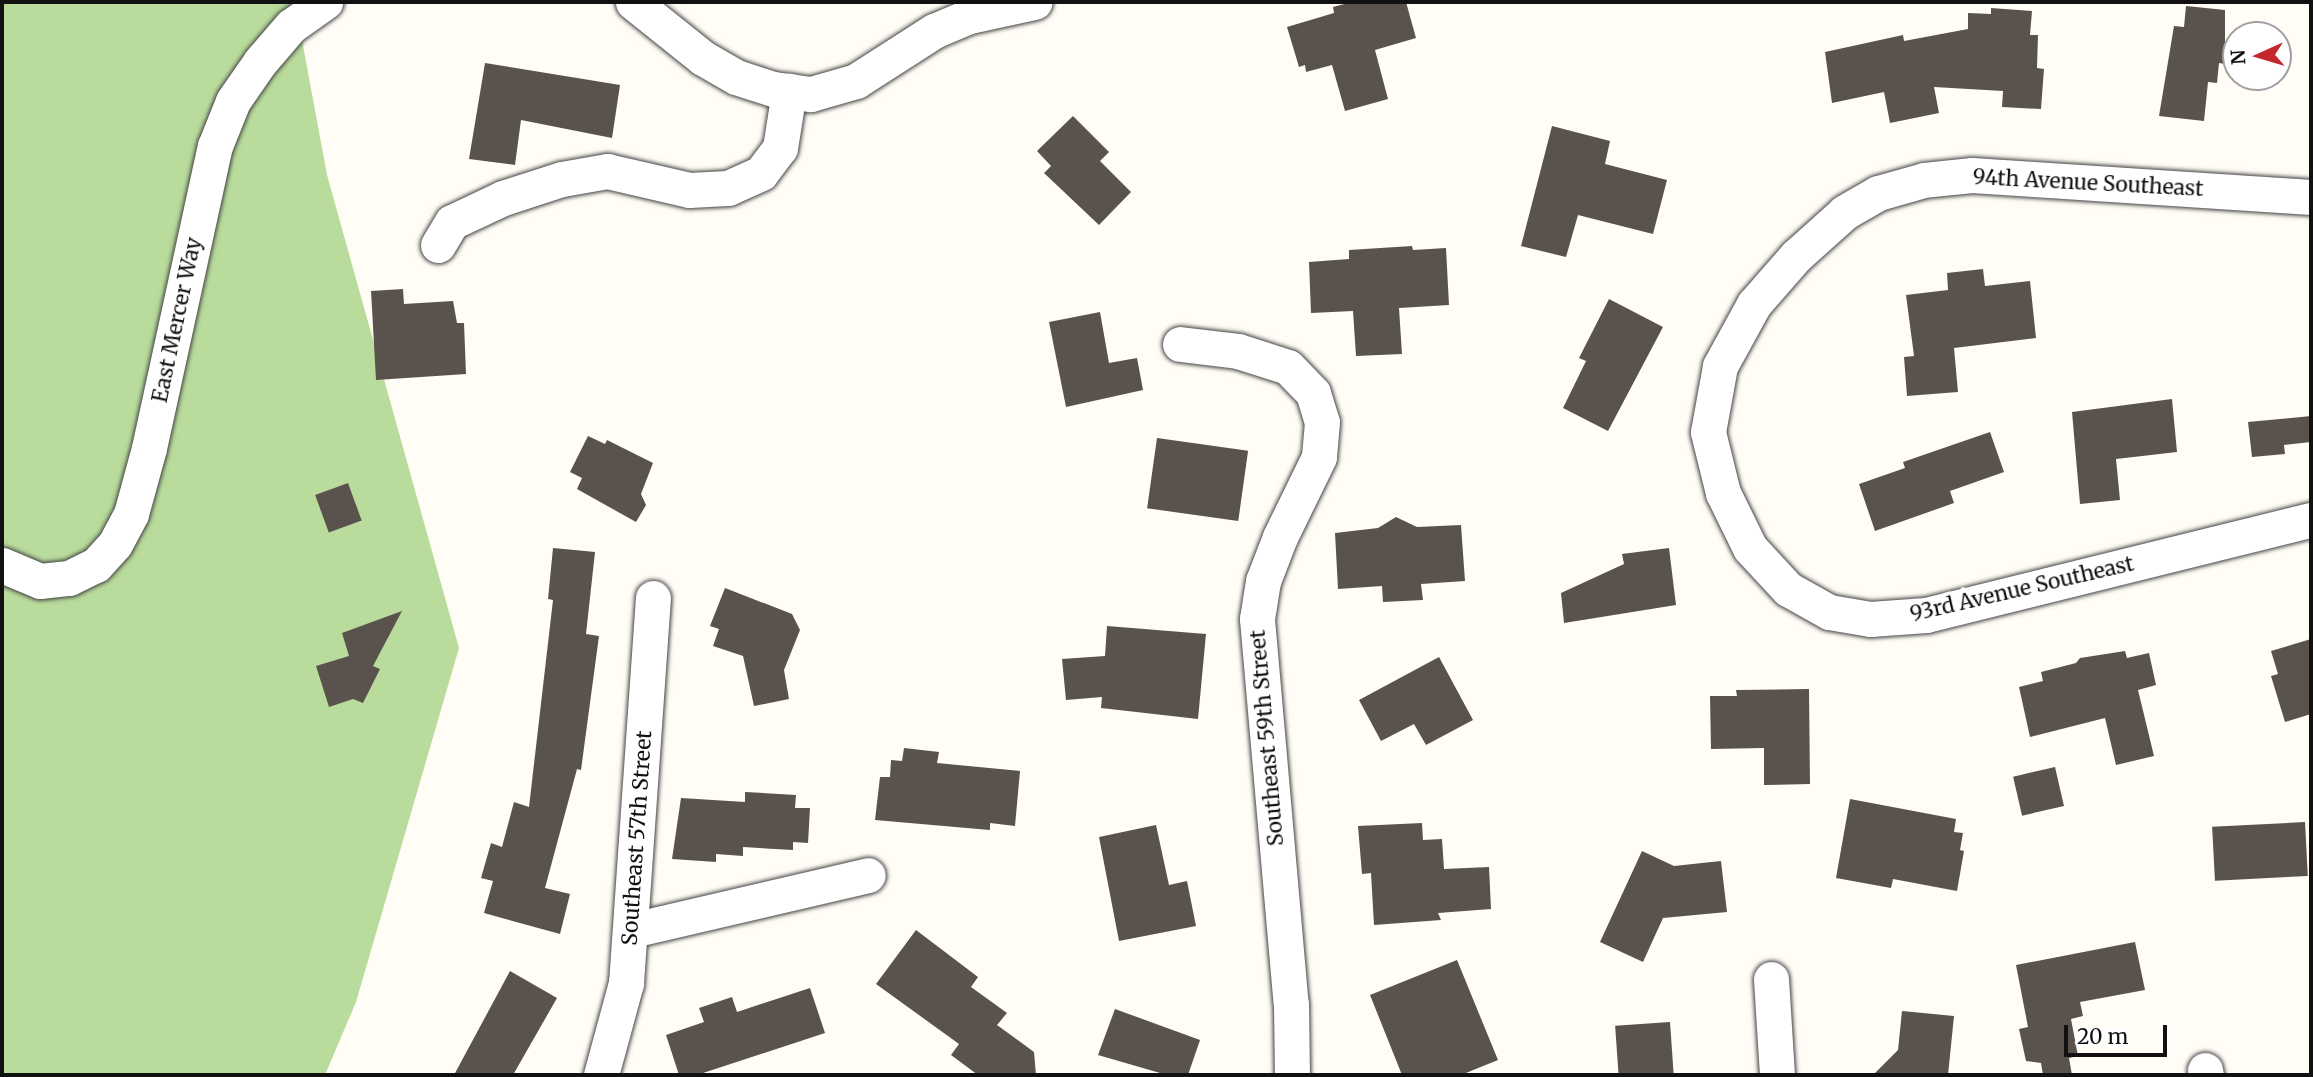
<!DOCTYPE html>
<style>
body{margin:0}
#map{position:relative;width:2313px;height:1077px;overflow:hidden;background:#fffdf5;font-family:Merriweather,serif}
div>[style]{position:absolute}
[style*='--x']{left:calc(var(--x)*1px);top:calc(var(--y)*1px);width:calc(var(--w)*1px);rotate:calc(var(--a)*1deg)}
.forest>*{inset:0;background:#b9dc9c}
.building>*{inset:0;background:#5a524d;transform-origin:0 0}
.roads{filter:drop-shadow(0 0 2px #444) drop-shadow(0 0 2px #444)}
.minor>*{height:35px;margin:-17.5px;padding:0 17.5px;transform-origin:17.5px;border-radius:17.5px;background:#fff}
span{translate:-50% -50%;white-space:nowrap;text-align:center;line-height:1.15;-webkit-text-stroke:7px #fff;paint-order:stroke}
.street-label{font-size:21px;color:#111}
.frame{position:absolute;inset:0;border:4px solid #111;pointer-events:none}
.north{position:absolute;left:2222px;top:21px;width:70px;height:70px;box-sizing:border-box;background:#fff;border:2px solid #a0a0a0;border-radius:50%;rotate:266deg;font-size:19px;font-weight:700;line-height:28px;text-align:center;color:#111}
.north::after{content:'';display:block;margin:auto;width:24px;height:32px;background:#c4262e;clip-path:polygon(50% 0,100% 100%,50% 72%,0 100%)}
.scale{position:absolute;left:2064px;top:1025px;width:103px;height:32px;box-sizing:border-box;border:4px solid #111;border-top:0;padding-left:9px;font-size:21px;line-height:24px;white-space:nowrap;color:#111;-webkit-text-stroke:5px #fff;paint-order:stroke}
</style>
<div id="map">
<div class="forest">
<div style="clip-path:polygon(2px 2px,295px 2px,327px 175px,459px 648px,356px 1002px,325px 1075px,2px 1075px)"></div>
</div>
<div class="building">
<div style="clip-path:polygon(1352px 2px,1406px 2px,1416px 38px,1375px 50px,1388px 99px,1345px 111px,1332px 65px,1306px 72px,1305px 65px,1299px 67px,1287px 27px,1334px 13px,1333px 7px)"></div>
<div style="clip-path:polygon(2186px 6px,2225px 10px,2225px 64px,2219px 63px,2217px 83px,2208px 82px,2204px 121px,2159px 116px,2174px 26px,2184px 27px)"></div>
<div style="clip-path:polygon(1991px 8px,2032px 11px,2030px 35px,2038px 35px,2037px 68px,2044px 69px,2041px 109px,2002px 107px,2003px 91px,1934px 87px,1939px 113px,1890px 123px,1884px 92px,1832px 103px,1825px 52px,1903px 35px,1904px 41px,1968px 29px,1968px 13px,1991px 14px)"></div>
<div style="clip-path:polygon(485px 63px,620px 85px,612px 138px,521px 120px,515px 165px,469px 159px)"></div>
<div style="clip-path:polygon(1073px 116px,1109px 152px,1100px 161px,1131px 192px,1099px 225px,1044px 173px,1051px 166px,1037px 151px)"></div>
<div style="clip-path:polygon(1552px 126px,1610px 141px,1605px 164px,1667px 180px,1653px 234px,1578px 215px,1566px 257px,1521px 246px)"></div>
<div style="clip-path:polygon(1412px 246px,1413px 250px,1446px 248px,1449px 305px,1399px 308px,1402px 354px,1356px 356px,1353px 311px,1311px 313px,1309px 262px,1349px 259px,1349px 250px)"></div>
<div style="clip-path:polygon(1983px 269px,1985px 286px,2030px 281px,2036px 338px,1954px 348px,1958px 392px,1907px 396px,1904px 357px,1914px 356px,1906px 295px,1948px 290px,1947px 273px)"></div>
<div style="clip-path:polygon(403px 289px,404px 304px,453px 301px,457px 323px,464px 323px,466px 374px,376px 380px,371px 291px)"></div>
<div style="clip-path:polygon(1609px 299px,1663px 327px,1608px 431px,1563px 408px,1586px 361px,1579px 358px)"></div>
<div style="clip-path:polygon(1100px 312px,1109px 363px,1137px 358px,1143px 390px,1066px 407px,1049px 322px)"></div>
<div style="clip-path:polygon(2172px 399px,2177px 452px,2116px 459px,2120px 500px,2080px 504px,2072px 412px)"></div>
<div style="clip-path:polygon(2311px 416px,2311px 442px,2284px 445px,2285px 454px,2252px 457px,2248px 422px)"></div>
<div style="clip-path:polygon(1990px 432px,2004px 472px,1950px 491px,1954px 503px,1875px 531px,1859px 484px,1905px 468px,1903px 462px)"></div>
<div style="clip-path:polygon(588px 436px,605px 444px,607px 440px,653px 463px,641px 494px,646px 505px,636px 522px,577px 489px,582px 478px,570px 472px)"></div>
<div style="left:1157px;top:438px;width:92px;height:71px;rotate:8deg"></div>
<div style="left:348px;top:483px;width:40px;height:35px;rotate:70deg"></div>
<div style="clip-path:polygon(1396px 517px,1417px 527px,1461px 525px,1465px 581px,1421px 584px,1423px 600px,1383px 602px,1382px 586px,1338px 589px,1335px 533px,1378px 528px)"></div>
<div style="clip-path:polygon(553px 548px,595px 552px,586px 634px,599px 636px,581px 770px,577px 769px,545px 888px,570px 894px,560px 934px,484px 913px,493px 881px,481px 878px,491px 843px,502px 847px,514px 802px,529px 807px,553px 600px,548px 599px)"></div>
<div style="clip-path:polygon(1669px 548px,1676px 605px,1564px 623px,1561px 593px,1624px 564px,1622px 554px)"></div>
<div style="clip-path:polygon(725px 588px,792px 614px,800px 630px,784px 670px,789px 699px,754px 706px,743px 656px,713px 646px,719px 629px,710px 626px)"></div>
<div style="clip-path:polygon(402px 611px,373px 666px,380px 669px,363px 703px,353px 699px,329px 707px,316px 666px,349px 656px,342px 633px)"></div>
<div style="clip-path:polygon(1107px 626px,1206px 634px,1198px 719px,1101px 708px,1102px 697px,1066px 700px,1062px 659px,1105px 656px)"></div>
<div style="clip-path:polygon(2311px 639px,2311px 714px,2285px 722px,2271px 676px,2278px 674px,2271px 651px)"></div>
<div style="clip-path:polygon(2125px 651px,2127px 658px,2149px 653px,2156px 685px,2138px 690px,2154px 756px,2116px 765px,2105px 718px,2030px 737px,2019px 687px,2043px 681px,2041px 672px,2076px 663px,2080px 658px)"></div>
<div style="clip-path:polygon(1439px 657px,1473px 720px,1426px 745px,1414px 724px,1381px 741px,1359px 700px)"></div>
<div style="clip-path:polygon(1809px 689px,1810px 784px,1764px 785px,1764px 748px,1711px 749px,1710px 696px,1737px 696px,1736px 690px)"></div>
<div style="clip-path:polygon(904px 748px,939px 752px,937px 763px,1020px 771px,1015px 826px,990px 823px,990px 830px,875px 820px,880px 777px,890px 777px,891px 760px,902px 761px)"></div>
<div style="left:2055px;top:767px;width:40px;height:43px;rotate:77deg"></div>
<div style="clip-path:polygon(745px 792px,796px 795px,795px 808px,810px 808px,808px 843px,793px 842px,793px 850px,743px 847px,743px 856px,716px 854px,716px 862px,672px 859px,681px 798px,745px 802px)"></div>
<div style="clip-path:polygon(1850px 799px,1956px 819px,1954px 832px,1963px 833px,1960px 850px,1964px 851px,1957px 891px,1893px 879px,1891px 888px,1836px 878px)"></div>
<div style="left:2305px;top:822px;width:54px;height:93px;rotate:87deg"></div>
<div style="clip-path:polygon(1422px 823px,1423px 840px,1442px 839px,1444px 869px,1489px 867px,1491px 909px,1438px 913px,1441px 920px,1374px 925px,1371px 873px,1362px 874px,1358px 826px)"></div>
<div style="clip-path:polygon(1156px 825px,1169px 885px,1187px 881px,1196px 926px,1119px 941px,1099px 837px)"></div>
<div style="clip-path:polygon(1642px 851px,1674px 866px,1721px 861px,1727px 912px,1663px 918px,1643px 962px,1600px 942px)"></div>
<div style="clip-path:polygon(916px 930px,978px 977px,971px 987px,1007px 1013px,997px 1025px,1034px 1052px,1036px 1075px,978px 1075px,951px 1055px,959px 1044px,876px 984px)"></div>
<div style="clip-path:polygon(2135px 942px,2145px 990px,2080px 1002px,2083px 1016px,2071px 1019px,2078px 1056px,2069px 1058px,2072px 1075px,2043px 1075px,2041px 1063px,2026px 1061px,2019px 1029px,2028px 1027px,2016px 965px)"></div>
<div style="clip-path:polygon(1457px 960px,1498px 1060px,1461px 1075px,1402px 1075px,1370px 995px)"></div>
<div style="clip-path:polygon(510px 971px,557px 998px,513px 1075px,454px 1075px)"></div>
<div style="clip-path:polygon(810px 988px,825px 1033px,697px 1075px,679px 1075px,666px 1035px,704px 1022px,699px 1008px,732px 997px,737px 1012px)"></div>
<div style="clip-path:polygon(1115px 1009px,1200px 1040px,1188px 1075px,1167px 1075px,1098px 1055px)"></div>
<div style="clip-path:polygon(1902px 1011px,1954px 1016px,1948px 1075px,1873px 1075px,1898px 1050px)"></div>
<div style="left:1670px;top:1022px;width:53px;height:55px;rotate:86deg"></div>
</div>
<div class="roads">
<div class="minor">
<div style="--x:633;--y:2;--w:90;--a:38.7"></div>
<div style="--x:703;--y:58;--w:38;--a:30"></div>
<div style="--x:736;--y:77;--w:40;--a:18"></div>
<div style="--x:774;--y:89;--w:37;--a:8"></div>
<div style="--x:811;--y:94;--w:47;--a:-16.1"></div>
<div style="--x:856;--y:81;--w:93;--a:-32.7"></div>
<div style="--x:934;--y:31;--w:39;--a:-23"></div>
<div style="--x:970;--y:16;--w:66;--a:-12.3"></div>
<div style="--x:2311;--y:197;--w:340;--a:-176.3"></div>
<div style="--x:1972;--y:175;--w:48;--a:174.1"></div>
<div style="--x:1924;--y:180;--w:48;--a:164.2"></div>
<div style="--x:1878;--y:193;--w:39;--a:150"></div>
<div style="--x:1844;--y:213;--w:64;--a:138.1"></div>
<div style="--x:1796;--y:256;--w:64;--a:131.2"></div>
<div style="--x:1754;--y:304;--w:71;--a:118.7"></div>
<div style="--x:1720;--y:366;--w:67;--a:100.3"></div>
<div style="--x:1708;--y:432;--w:63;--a:76.2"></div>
<div style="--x:1723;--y:493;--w:61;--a:63.9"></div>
<div style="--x:1750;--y:548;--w:56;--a:47.2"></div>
<div style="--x:1788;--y:589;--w:47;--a:29.3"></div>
<div style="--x:1829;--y:612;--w:42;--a:9.7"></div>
<div style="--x:1870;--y:619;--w:56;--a:-4.1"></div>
<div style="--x:1926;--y:615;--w:397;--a:-13.9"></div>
<div style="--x:438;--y:245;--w:27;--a:-59"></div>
<div style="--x:452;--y:222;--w:56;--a:-25.2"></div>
<div style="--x:503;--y:198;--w:62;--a:-17.9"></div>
<div style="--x:562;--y:179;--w:46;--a:-10.1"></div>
<div style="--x:607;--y:171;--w:84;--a:13"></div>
<div style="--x:689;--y:190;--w:39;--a:-3"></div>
<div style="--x:728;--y:188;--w:36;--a:-24"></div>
<div style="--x:761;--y:173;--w:31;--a:-53"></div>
<div style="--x:780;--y:148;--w:58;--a:-81"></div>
<div style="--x:1180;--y:344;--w:58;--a:6.9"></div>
<div style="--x:1238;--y:351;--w:52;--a:17.7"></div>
<div style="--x:1288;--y:367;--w:36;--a:46"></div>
<div style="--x:1313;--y:393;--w:30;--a:73"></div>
<div style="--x:1322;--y:422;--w:35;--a:95"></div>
<div style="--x:1319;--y:457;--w:89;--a:116"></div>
<div style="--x:1280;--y:537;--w:47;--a:111.1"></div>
<div style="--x:1263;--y:581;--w:38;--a:99"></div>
<div style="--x:1257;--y:619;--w:386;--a:85"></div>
<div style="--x:1291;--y:1004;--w:71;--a:89.2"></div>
<div style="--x:2;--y:565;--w:41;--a:22.8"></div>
<div style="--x:40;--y:581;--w:29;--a:-6"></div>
<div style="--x:69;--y:578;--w:30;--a:-26"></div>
<div style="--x:96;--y:565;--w:28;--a:-48"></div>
<div style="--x:115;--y:544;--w:34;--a:-62"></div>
<div style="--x:131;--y:514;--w:68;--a:-74.7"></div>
<div style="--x:149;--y:448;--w:309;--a:-77.7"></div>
<div style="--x:215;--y:146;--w:48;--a:-68.2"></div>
<div style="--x:233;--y:101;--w:47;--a:-55.3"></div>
<div style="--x:260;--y:62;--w:48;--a:-49.3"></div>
<div style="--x:291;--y:26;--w:42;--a:-35.2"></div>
<div style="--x:632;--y:930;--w:242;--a:-13.1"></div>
<div style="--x:1771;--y:979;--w:96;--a:86.4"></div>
<div style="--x:2205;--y:1070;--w:5;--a:79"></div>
<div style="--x:601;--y:1075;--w:95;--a:-74.8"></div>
<div style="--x:626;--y:983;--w:386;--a:-86"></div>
</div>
</div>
<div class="street-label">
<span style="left:2088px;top:183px;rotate:3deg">94th Avenue Southeast</span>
<span style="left:177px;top:320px;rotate:-78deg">East Mercer Way</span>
<span style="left:2022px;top:589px;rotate:-13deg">93rd Avenue Southeast</span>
<span style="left:1267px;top:738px;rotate:-95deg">Southeast 59th Street</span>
<span style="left:637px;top:838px;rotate:-86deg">Southeast 57th Street</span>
</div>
<div class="frame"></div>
<div class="north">N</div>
<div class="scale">20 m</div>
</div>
